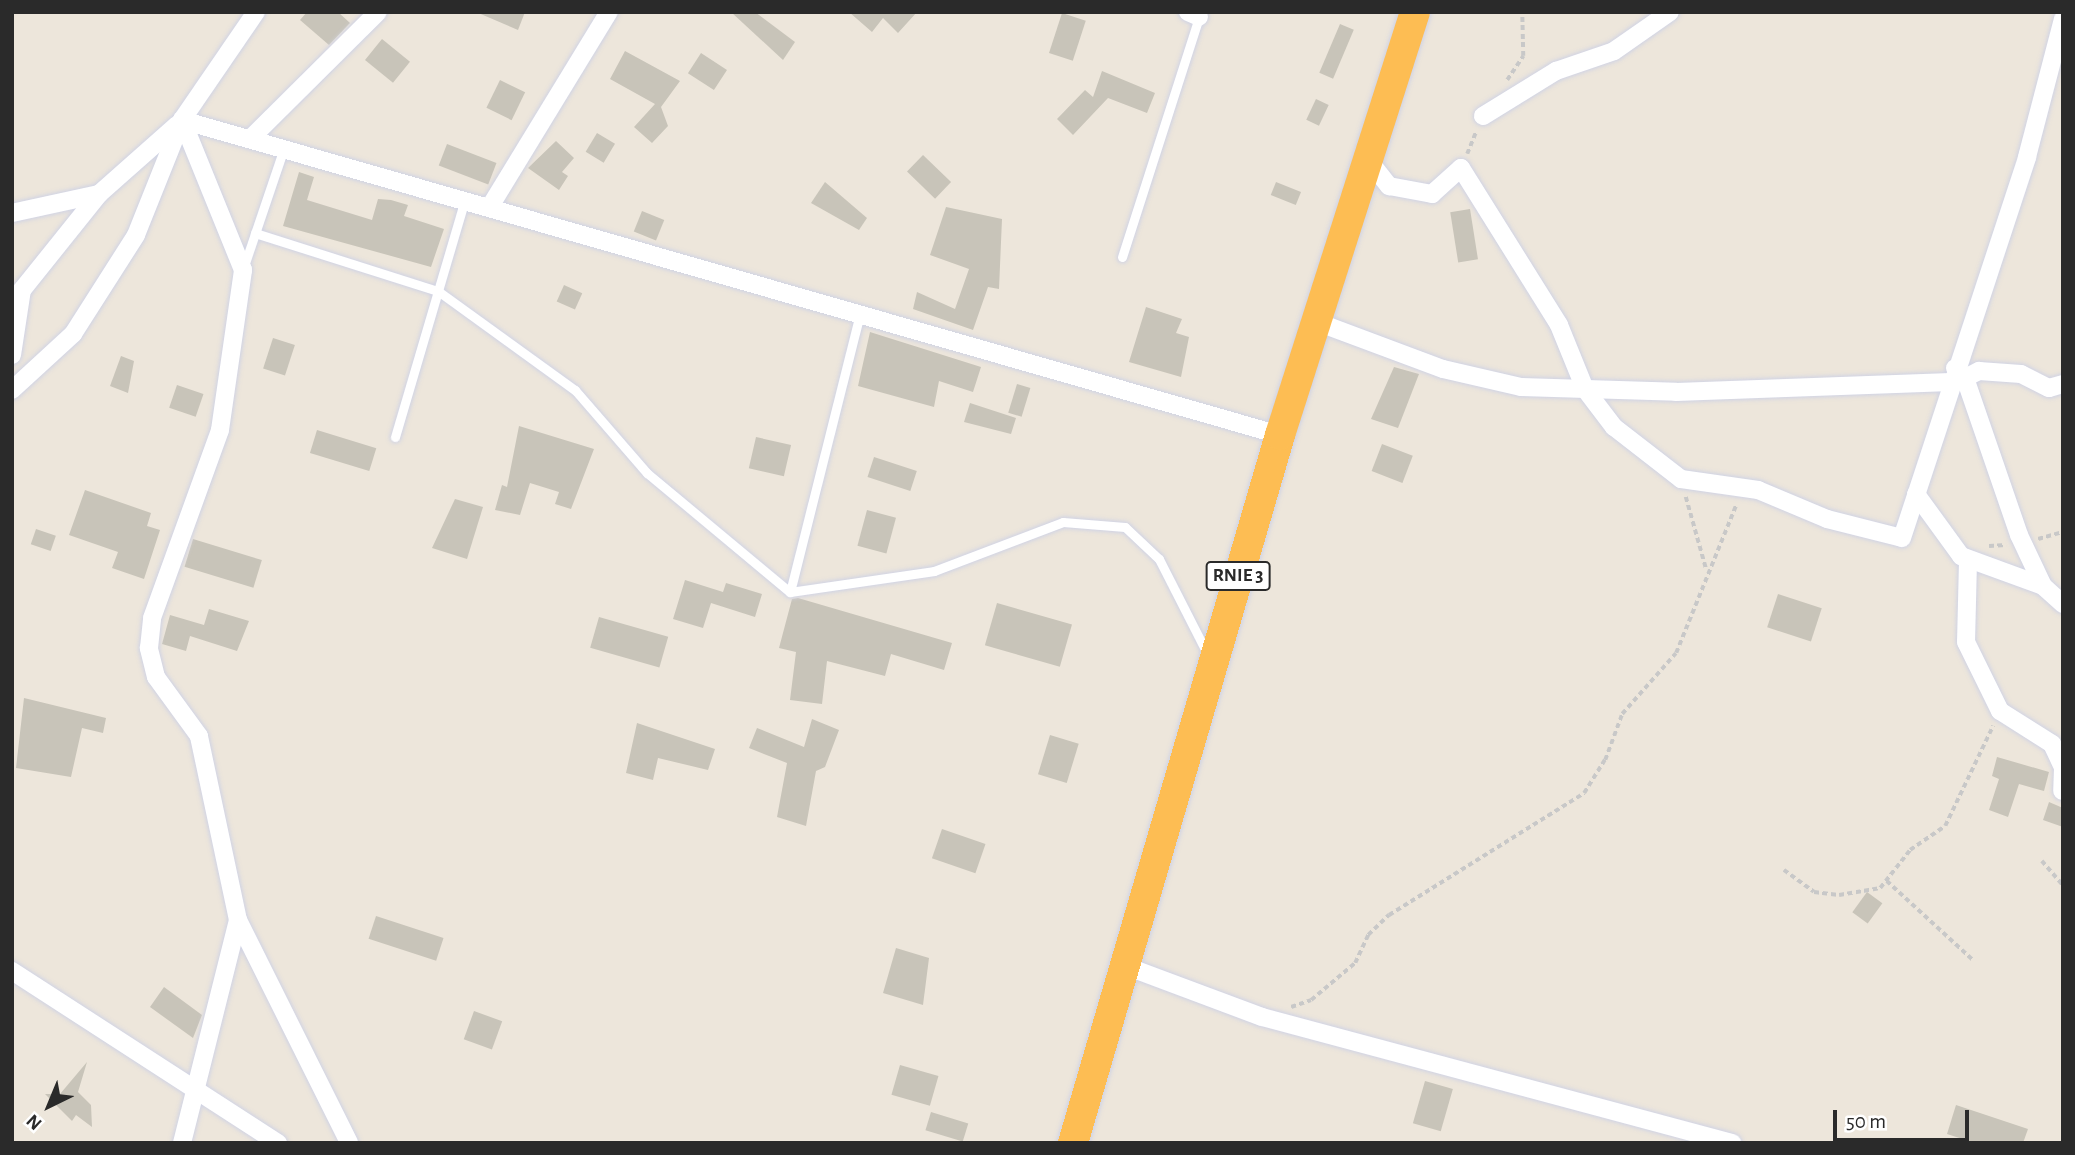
<!DOCTYPE html>
<style>
body{margin:0}
#map{position:relative;width:2075px;height:1155px;overflow:hidden;background:#ede6db;font-family:"Alegreya Sans",sans-serif}
div>[style]{position:absolute}
[style*='--x']{left:calc(var(--x)*1px);top:calc(var(--y)*1px);width:calc(var(--w)*1px);rotate:calc(var(--a)*1deg)}
.building>*{inset:0;background:#c8c4b9;transform-origin:0 0}
.path>*{height:3.5px;margin-top:-1.75px;transform-origin:0;background:repeating-linear-gradient(90deg,#c8c8c8 0 5px,transparent 0 8.5px)}
.roads{filter:drop-shadow(0 0 2px #d0d3e4) drop-shadow(0 0 2px #d0d3e4)}
.service>*{height:9px;margin:-4.5px;padding:0 4.5px;transform-origin:4.5px;border-radius:4.5px;background:#fff}
.minor>*{height:18px;margin:-9px;padding:0 9px;transform-origin:9px;border-radius:9px;background:#fff}
.trunk>*{height:30px;margin:-15px;padding:0 15px;transform-origin:15px;border-radius:15px;background:#fdbd53}
span{translate:-50% -50%;white-space:nowrap;text-align:center;line-height:1.15;-webkit-text-stroke:7px #fff;paint-order:stroke}
.shield-label span{padding:2px 5px;background:#fff;border:2px solid;border-radius:5px;-webkit-text-stroke-width:0}
.shield-label{font-size:19px;color:#2a2a2a;font-weight:700}
.frame{position:absolute;inset:0;border:14px solid #2a2a2a;pointer-events:none}
.north{position:absolute;left:14px;top:1071px;width:70px;height:70px;-webkit-text-stroke:5px #fff;paint-order:stroke;rotate:223deg;font-size:19px;font-weight:700;line-height:28px;text-align:center;color:#2a2a2a}
.north::after{content:'';display:block;margin:auto;width:24px;height:32px;background:#2a2a2a;clip-path:polygon(50% 0,100% 100%,50% 72%,0 100%)}
.scale{position:absolute;left:1833px;top:1110px;width:136px;height:32px;box-sizing:border-box;border:4px solid #2a2a2a;border-top:0;padding-left:9px;font-size:21px;line-height:24px;white-space:nowrap;color:#2a2a2a;-webkit-text-stroke:5px #fff;paint-order:stroke}
</style>
<div id="map">
<div class="building">
<div style="clip-path:polygon(307px 12px,338px 12px,350px 23px,329px 45px,300px 20px)"></div>
<div style="clip-path:polygon(476px 12px,525px 12px,518px 30px)"></div>
<div style="clip-path:polygon(731px 12px,755px 12px,795px 42px,783px 60px)"></div>
<div style="clip-path:polygon(849px 12px,917px 12px,898px 33px,883px 18px,872px 32px)"></div>
<div style="left:1062px;top:13px;width:25px;height:42px;rotate:18deg"></div>
<div style="left:1340px;top:24px;width:15px;height:53px;rotate:23deg"></div>
<div style="left:382px;top:39px;width:36px;height:27px;rotate:39deg"></div>
<div style="clip-path:polygon(625px 51px,680px 81px,661px 107px,668px 126px,652px 143px,634px 127px,655px 104px,610px 79px)"></div>
<div style="left:701px;top:53px;width:31px;height:24px;rotate:33deg"></div>
<div style="clip-path:polygon(1102px 71px,1155px 93px,1147px 113px,1108px 98px,1073px 135px,1057px 119px,1085px 90px,1093px 97px)"></div>
<div style="left:500px;top:80px;width:28px;height:31px;rotate:26deg"></div>
<div style="left:1316px;top:99px;width:14px;height:23px;rotate:25deg"></div>
<div style="left:597px;top:133px;width:21px;height:22px;rotate:31deg"></div>
<div style="clip-path:polygon(556px 141px,574px 158px,562px 172px,568px 176px,559px 190px,528px 168px)"></div>
<div style="left:447px;top:144px;width:53px;height:23px;rotate:21deg"></div>
<div style="left:923px;top:155px;width:39px;height:23px;rotate:44deg"></div>
<div style="clip-path:polygon(299px 172px,314px 177px,307px 200px,372px 220px,378px 199px,391px 200px,408px 205px,404px 216px,444px 229px,431px 267px,283px 226px)"></div>
<div style="clip-path:polygon(825px 182px,867px 218px,859px 230px,811px 203px)"></div>
<div style="left:1276px;top:182px;width:27px;height:14px;rotate:22deg"></div>
<div style="clip-path:polygon(946px 207px,1002px 219px,999px 289px,988px 287px,973px 330px,913px 309px,917px 292px,955px 309px,969px 269px,930px 255px)"></div>
<div style="left:1470px;top:209px;width:51px;height:20px;rotate:81deg"></div>
<div style="left:642px;top:211px;width:24px;height:22px;rotate:22deg"></div>
<div style="left:564px;top:285px;width:20px;height:18px;rotate:24deg"></div>
<div style="clip-path:polygon(1146px 307px,1182px 319px,1176px 333px,1189px 337px,1181px 377px,1129px 362px)"></div>
<div style="clip-path:polygon(870px 332px,981px 367px,973px 392px,939px 381px,934px 407px,858px 386px)"></div>
<div style="left:273px;top:338px;width:23px;height:32px;rotate:18deg"></div>
<div style="clip-path:polygon(121px 356px,134px 361px,128px 393px,110px 386px)"></div>
<div style="clip-path:polygon(1394px 367px,1419px 374px,1398px 428px,1371px 419px)"></div>
<div style="left:1017px;top:384px;width:14px;height:30px;rotate:17deg"></div>
<div style="left:177px;top:385px;width:28px;height:24px;rotate:19deg"></div>
<div style="clip-path:polygon(970px 403px,1016px 418px,1011px 434px,964px 422px)"></div>
<div style="clip-path:polygon(519px 426px,594px 449px,571px 509px,555px 504px,559px 492px,530px 483px,520px 515px,495px 510px,502px 485px,507px 487px)"></div>
<div style="left:317px;top:430px;width:62px;height:24px;rotate:17deg"></div>
<div style="left:756px;top:437px;width:36px;height:32px;rotate:13deg"></div>
<div style="left:1382px;top:444px;width:33px;height:29px;rotate:21deg"></div>
<div style="left:874px;top:457px;width:45px;height:21px;rotate:18deg"></div>
<div style="clip-path:polygon(85px 490px,151px 513px,147px 526px,160px 530px,144px 579px,112px 568px,118px 552px,69px 535px)"></div>
<div style="clip-path:polygon(455px 499px,483px 507px,467px 559px,432px 548px)"></div>
<div style="left:867px;top:510px;width:30px;height:37px;rotate:15deg"></div>
<div style="left:36px;top:529px;width:21px;height:16px;rotate:19deg"></div>
<div style="left:193px;top:539px;width:72px;height:29px;rotate:17deg"></div>
<div style="clip-path:polygon(685px 580px,723px 592px,726px 583px,762px 594px,755px 617px,711px 603px,703px 628px,673px 619px)"></div>
<div style="left:1778px;top:594px;width:46px;height:35px;rotate:18deg"></div>
<div style="clip-path:polygon(798px 598px,952px 643px,944px 670px,891px 654px,885px 676px,827px 661px,822px 704px,790px 700px,796px 652px,779px 648px,792px 599px)"></div>
<div style="left:997px;top:603px;width:78px;height:44px;rotate:16deg"></div>
<div style="clip-path:polygon(209px 609px,249px 621px,237px 651px,190px 636px,186px 651px,162px 644px,170px 615px,204px 625px)"></div>
<div style="left:599px;top:617px;width:72px;height:32px;rotate:16deg"></div>
<div style="clip-path:polygon(24px 698px,106px 718px,103px 733px,82px 728px,71px 777px,16px 768px)"></div>
<div style="clip-path:polygon(812px 719px,839px 730px,825px 767px,816px 771px,806px 826px,777px 817px,787px 763px,749px 748px,757px 728px,804px 747px)"></div>
<div style="clip-path:polygon(637px 723px,715px 749px,708px 770px,658px 758px,653px 780px,626px 773px)"></div>
<div style="left:1050px;top:735px;width:30px;height:41px;rotate:17deg"></div>
<div style="clip-path:polygon(1997px 757px,2049px 772px,2044px 791px,2019px 784px,2008px 817px,1989px 810px,1999px 779px,1992px 776px)"></div>
<div style="clip-path:polygon(2049px 802px,2063px 808px,2063px 827px,2043px 820px)"></div>
<div style="left:942px;top:829px;width:46px;height:31px;rotate:19deg"></div>
<div style="left:1867px;top:892px;width:19px;height:25px;rotate:36deg"></div>
<div style="left:376px;top:916px;width:71px;height:24px;rotate:18deg"></div>
<div style="clip-path:polygon(896px 948px,929px 958px,923px 1005px,883px 993px)"></div>
<div style="clip-path:polygon(164px 987px,202px 1015px,193px 1038px,150px 1007px)"></div>
<div style="left:474px;top:1011px;width:30px;height:30px;rotate:20deg"></div>
<div style="clip-path:polygon(87px 1062px,78px 1092px,91px 1105px,92px 1127px,76px 1115px,72px 1121px,45px 1094px,60px 1094px)"></div>
<div style="left:900px;top:1065px;width:40px;height:31px;rotate:16deg"></div>
<div style="left:1425px;top:1081px;width:29px;height:44px;rotate:16deg"></div>
<div style="clip-path:polygon(1956px 1105px,2028px 1129px,2023px 1143px,1975px 1143px,1947px 1134px)"></div>
<div style="left:931px;top:1112px;width:39px;height:19px;rotate:17deg"></div>
</div>
<div class="path">
<div style="--x:1507;--y:80;--w:29;--a:-56"></div>
<div style="--x:1523;--y:56;--w:44;--a:-91.3"></div>
<div style="--x:1467;--y:154;--w:24;--a:-68"></div>
<div style="--x:1686;--y:497;--w:74;--a:74.3"></div>
<div style="--x:2038;--y:539;--w:26;--a:-16"></div>
<div style="--x:1989;--y:546;--w:17;--a:-3"></div>
<div style="--x:2042;--y:861;--w:32;--a:49"></div>
<div style="--x:1784;--y:870;--w:37;--a:36"></div>
<div style="--x:1814;--y:892;--w:25;--a:7"></div>
<div style="--x:1839;--y:895;--w:42;--a:-9.7"></div>
<div style="--x:1880;--y:888;--w:48;--a:-51.7"></div>
<div style="--x:1910;--y:850;--w:42;--a:-34.4"></div>
<div style="--x:1945;--y:826;--w:111;--a:-64.4"></div>
<div style="--x:1887;--y:881;--w:118;--a:42.6"></div>
<div style="--x:1291;--y:1007;--w:21;--a:-19"></div>
<div style="--x:1311;--y:1000;--w:57;--a:-40.1"></div>
<div style="--x:1355;--y:963;--w:31;--a:-65"></div>
<div style="--x:1368;--y:935;--w:29;--a:-44"></div>
<div style="--x:1389;--y:915;--w:230;--a:-32"></div>
<div style="--x:1584;--y:793;--w:39;--a:-58"></div>
<div style="--x:1605;--y:760;--w:49;--a:-69.7"></div>
<div style="--x:1622;--y:714;--w:81;--a:-48.5"></div>
<div style="--x:1676;--y:653;--w:160;--a:-67.9"></div>
</div>
<div class="roads">
<div class="service">
<div style="--x:255;--y:233;--w:192;--a:17.6"></div>
<div style="--x:438;--y:291;--w:169;--a:35.9"></div>
<div style="--x:575;--y:390;--w:110;--a:49.1"></div>
<div style="--x:647;--y:473;--w:186;--a:39.8"></div>
<div style="--x:790;--y:592;--w:146;--a:-8.3"></div>
<div style="--x:934;--y:571;--w:138;--a:-20.8"></div>
<div style="--x:1063;--y:522;--w:62;--a:4.6"></div>
<div style="--x:1125;--y:527;--w:47;--a:43.3"></div>
<div style="--x:1159;--y:559;--w:108;--a:63"></div>
<div style="--x:1122;--y:257;--w:255;--a:-72.2"></div>
<div style="--x:243;--y:269;--w:128;--a:-71.3"></div>
<div style="--x:395;--y:437;--w:248;--a:-73.6"></div>
<div style="--x:790;--y:592;--w:287;--a:-75.9"></div>
</div>
<div class="minor">
<div style="--x:1188;--y:12;--w:12;--a:24"></div>
<div style="--x:1483;--y:116;--w:86;--a:-31.7"></div>
<div style="--x:1556;--y:71;--w:61;--a:-19"></div>
<div style="--x:1614;--y:51;--w:68;--a:-34.9"></div>
<div style="--x:182;--y:120;--w:1142;--a:16.01"></div>
<div style="--x:250;--y:139;--w:180;--a:-44.8"></div>
<div style="--x:1367;--y:158;--w:36;--a:52"></div>
<div style="--x:1389;--y:186;--w:44;--a:10.5"></div>
<div style="--x:1432;--y:194;--w:39;--a:-42"></div>
<div style="--x:1461;--y:168;--w:185;--a:58"></div>
<div style="--x:1559;--y:325;--w:69;--a:67.9"></div>
<div style="--x:1585;--y:389;--w:48;--a:52.7"></div>
<div style="--x:1614;--y:427;--w:85;--a:37.8"></div>
<div style="--x:1681;--y:479;--w:78;--a:8.1"></div>
<div style="--x:1758;--y:490;--w:75;--a:22.8"></div>
<div style="--x:1827;--y:519;--w:77;--a:14.2"></div>
<div style="--x:1902;--y:538;--w:401;--a:-71.8"></div>
<div style="--x:2027;--y:157;--w:143;--a:-75.4"></div>
<div style="--x:491;--y:205;--w:226;--a:-58.6"></div>
<div style="--x:12;--y:213;--w:89;--a:-12.3"></div>
<div style="--x:1317;--y:322;--w:134;--a:20.5"></div>
<div style="--x:1443;--y:369;--w:80;--a:13"></div>
<div style="--x:1521;--y:387;--w:155;--a:1.8"></div>
<div style="--x:1676;--y:392;--w:275;--a:-2.1"></div>
<div style="--x:12;--y:355;--w:66;--a:-81.3"></div>
<div style="--x:22;--y:290;--w:123;--a:-51.3"></div>
<div style="--x:99;--y:194;--w:104;--a:-41.5"></div>
<div style="--x:1955;--y:368;--w:14;--a:45"></div>
<div style="--x:1965;--y:378;--w:166;--a:71"></div>
<div style="--x:2019;--y:535;--w:56;--a:64.8"></div>
<div style="--x:2043;--y:586;--w:27;--a:42"></div>
<div style="--x:1965;--y:378;--w:16;--a:-27"></div>
<div style="--x:1979;--y:371;--w:42;--a:4.1"></div>
<div style="--x:2021;--y:374;--w:31;--a:27"></div>
<div style="--x:2049;--y:388;--w:15;--a:-16"></div>
<div style="--x:12;--y:390;--w:83;--a:-42.6"></div>
<div style="--x:73;--y:334;--w:117;--a:-57.5"></div>
<div style="--x:136;--y:235;--w:124;--a:-68.2"></div>
<div style="--x:182;--y:120;--w:131;--a:-55.6"></div>
<div style="--x:1916;--y:494;--w:77;--a:54"></div>
<div style="--x:1961;--y:556;--w:87;--a:20.1"></div>
<div style="--x:1968;--y:561;--w:81;--a:91.4"></div>
<div style="--x:1966;--y:642;--w:77;--a:63.8"></div>
<div style="--x:2000;--y:711;--w:62;--a:32.4"></div>
<div style="--x:2052;--y:744;--w:26;--a:65"></div>
<div style="--x:2063;--y:768;--w:23;--a:92"></div>
<div style="--x:238;--y:920;--w:249;--a:63.5"></div>
<div style="--x:1123;--y:965;--w:148;--a:20.5"></div>
<div style="--x:1262;--y:1017;--w:487;--a:15"></div>
<div style="--x:12;--y:971;--w:317;--a:32.9"></div>
<div style="--x:182;--y:1143;--w:230;--a:-75.9"></div>
<div style="--x:238;--y:920;--w:188;--a:-102"></div>
<div style="--x:199;--y:736;--w:73;--a:-126.1"></div>
<div style="--x:156;--y:677;--w:30;--a:-104"></div>
<div style="--x:149;--y:648;--w:30;--a:-84"></div>
<div style="--x:152;--y:618;--w:200;--a:-70.1"></div>
<div style="--x:220;--y:430;--w:162;--a:-81.8"></div>
<div style="--x:243;--y:270;--w:162;--a:-112.1"></div>
</div>
<div class="trunk">
<div style="--x:1073;--y:1143;--w:738;--a:-73.7"></div>
<div style="--x:1280;--y:435;--w:444;--a:-72.3"></div>
</div>
</div>
<div class="shield-label">
<span style="left:1238px;top:576px">RNIE 3</span>
</div>
<div class="frame"></div>
<div class="north">N</div>
<div class="scale">50 m</div>
</div>
